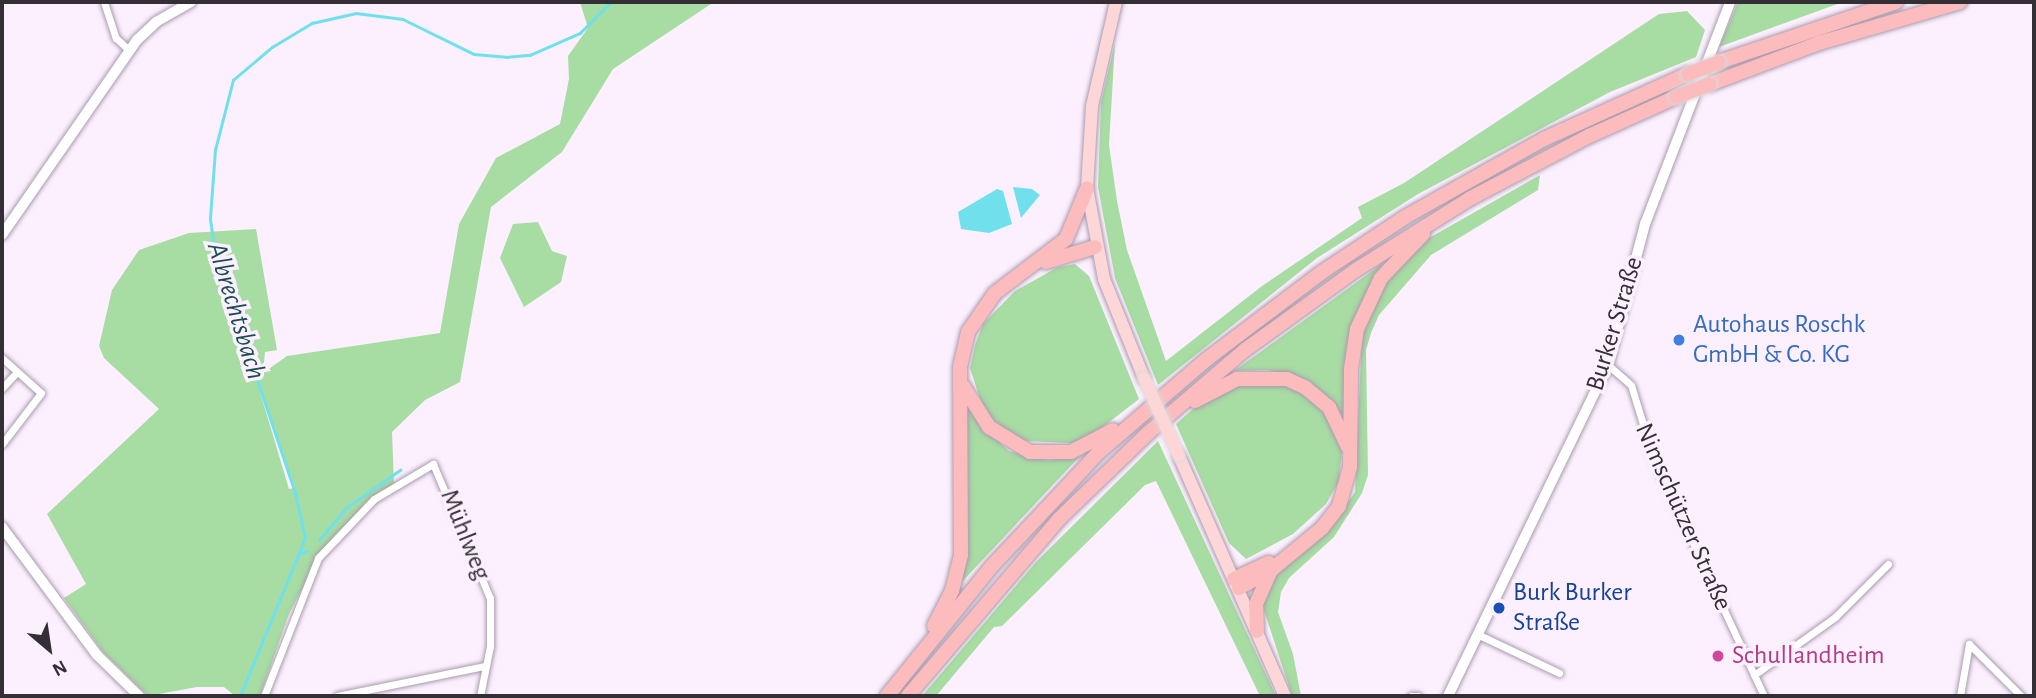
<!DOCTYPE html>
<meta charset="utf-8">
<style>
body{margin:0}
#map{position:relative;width:2036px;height:698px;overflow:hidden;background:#fcf0ff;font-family:"Alegreya Sans",sans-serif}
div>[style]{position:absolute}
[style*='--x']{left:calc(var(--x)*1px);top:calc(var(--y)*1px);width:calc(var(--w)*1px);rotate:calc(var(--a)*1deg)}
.green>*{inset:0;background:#a7dca3}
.water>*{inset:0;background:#70e1ec}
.stream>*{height:2.5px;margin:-1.25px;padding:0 1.25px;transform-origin:1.25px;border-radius:1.25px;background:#70e1ec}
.roads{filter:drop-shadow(0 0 2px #a99bad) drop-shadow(0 0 2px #a99bad)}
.minor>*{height:7px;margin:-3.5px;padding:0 3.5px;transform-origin:3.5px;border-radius:3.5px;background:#fff}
.tertiary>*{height:10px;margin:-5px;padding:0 5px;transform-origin:5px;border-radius:5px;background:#fff}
.primary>*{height:12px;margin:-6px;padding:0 6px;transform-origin:6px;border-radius:6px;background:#fdd7d8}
.motorway>*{height:14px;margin:-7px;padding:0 7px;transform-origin:7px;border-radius:7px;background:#fcbcbe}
.bridges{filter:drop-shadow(0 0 2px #dad9db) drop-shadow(0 0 2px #dad9db)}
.primary-bridge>*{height:12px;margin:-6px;padding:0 6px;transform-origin:6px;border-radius:6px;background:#fdd7d8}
.motorway-bridge>*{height:14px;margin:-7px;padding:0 7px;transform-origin:7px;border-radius:7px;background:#fcbcbe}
.dots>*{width:19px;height:19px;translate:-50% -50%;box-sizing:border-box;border:4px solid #fcf0ff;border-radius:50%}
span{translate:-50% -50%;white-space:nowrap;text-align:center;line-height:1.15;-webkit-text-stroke:7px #fcf0ff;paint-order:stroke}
.street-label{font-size:26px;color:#342e35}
.shop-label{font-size:26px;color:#366cbe}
.left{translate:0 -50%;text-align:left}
.transit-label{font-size:26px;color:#164399}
.hotel-label{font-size:26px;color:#b23c85}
.water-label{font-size:28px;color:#1a4d52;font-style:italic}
.frame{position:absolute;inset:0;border:4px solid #342e35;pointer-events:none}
.north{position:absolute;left:14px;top:614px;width:70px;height:70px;-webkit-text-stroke:5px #fcf0ff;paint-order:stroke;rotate:151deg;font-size:19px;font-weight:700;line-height:28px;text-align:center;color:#342e35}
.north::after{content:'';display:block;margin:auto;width:24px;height:32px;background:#342e35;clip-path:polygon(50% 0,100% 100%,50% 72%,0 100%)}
</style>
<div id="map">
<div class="green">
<div style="clip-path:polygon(evenodd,580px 2px,714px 2px,613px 69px,562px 152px,491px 207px,460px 382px,425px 400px,392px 432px,394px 485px,374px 499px,318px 558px,289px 614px,260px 696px,235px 696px,224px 687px,197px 687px,148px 696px,103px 652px,64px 598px,86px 584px,47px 514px,159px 409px,104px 358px,99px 346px,112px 290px,139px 250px,189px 233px,256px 229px,277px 350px,265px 352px,263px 373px,287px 356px,440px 333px,459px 224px,496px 158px,560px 124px,569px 79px,568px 56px,588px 28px,580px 2px,260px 392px,261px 392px,295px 488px,289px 489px,260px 392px)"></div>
<div style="clip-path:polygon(1738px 2px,1843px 2px,1719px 47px)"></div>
<div style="clip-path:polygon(1687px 11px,1705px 30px,1696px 57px,1610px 92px,1418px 194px,1317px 258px,1158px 385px,1115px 278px,1098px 187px,1101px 102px,1115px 43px,1109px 145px,1117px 201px,1127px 250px,1166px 361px,1262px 286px,1362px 218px,1358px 207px,1404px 183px,1659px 14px)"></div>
<div style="clip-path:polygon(1540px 175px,1538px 190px,1431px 255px,1379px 315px,1371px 333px,1366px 350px,1368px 475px,1362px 493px,1334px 537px,1289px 578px,1281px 592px,1278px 612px,1293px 654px,1301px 696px,1292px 696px,1262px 604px,1275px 572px,1328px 531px,1355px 492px,1362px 334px,1383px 283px,1422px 242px)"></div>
<div style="clip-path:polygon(538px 222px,552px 251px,567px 256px,561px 282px,524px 307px,500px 258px,513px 224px)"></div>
<div style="clip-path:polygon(1383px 263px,1354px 322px,1350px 427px,1290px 375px,1267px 370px,1234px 371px)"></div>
<div style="clip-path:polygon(1075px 264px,1089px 276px,1139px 399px,1095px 433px,1072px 443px,1024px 441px,992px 420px,982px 405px,970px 368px,975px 345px,983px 324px,1015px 291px,1058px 267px)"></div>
<div style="clip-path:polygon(1240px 382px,1290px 383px,1325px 408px,1342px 449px,1339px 481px,1326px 504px,1293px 534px,1246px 559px,1229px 543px,1176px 424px,1203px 400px)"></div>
<div style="clip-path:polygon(967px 404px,980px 425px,1009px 451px,1049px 460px,1081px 455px,959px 585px,962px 589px,941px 614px,951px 597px)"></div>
<div style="clip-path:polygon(1158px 441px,1276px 696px,1260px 696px,1156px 481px,1145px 485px,1002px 626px,994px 627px,936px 696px,922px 696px,1036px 562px)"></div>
</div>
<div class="water">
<div style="clip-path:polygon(1013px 187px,1032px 189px,1040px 195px,1021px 218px)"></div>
<div style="clip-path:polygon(997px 189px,1003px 191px,1012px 224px,989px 233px,961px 229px,958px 212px)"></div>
</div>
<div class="stream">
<div style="--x:319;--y:540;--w:43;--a:-49.7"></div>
<div style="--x:347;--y:507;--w:65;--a:-34.9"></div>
<div style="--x:298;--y:555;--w:10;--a:-24"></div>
<div style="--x:240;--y:696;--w:171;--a:-67.6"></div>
<div style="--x:305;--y:538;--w:46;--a:-102.5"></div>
<div style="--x:295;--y:493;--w:251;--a:-108.6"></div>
<div style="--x:215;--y:255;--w:37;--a:-98"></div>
<div style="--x:210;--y:218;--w:68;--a:-85.8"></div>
<div style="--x:215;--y:150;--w:72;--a:-75.6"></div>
<div style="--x:233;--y:80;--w:51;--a:-40.2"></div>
<div style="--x:272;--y:47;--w:47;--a:-31"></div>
<div style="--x:312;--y:23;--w:45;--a:-12.8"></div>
<div style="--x:356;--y:13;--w:47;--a:7.3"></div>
<div style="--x:403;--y:19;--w:79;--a:26.2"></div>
<div style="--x:474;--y:54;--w:32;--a:5"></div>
<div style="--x:506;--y:57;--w:24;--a:-5"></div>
<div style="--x:530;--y:55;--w:55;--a:-23.7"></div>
<div style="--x:580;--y:33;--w:44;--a:-45"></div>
</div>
<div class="roads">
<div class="minor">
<div style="--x:104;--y:2;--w:38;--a:72"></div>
<div style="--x:116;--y:38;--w:18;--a:43"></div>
<div style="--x:2;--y:358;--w:52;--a:41.9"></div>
<div style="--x:41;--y:393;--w:64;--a:127.4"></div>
<div style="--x:1608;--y:365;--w:30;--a:41"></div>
<div style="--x:1631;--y:385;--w:75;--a:73"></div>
<div style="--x:1653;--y:457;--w:264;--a:65.1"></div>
<div style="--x:2;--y:388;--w:21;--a:-47"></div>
<div style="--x:1477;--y:634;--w:91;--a:25.4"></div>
<div style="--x:1969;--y:644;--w:74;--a:45"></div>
<div style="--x:1754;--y:675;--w:100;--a:-35.6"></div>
<div style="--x:1835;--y:617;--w:75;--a:-45"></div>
<div style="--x:264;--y:696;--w:148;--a:-68.6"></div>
<div style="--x:318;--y:558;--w:81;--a:-46.5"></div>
<div style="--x:374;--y:499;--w:69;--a:-30.7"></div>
<div style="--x:433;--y:464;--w:146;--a:67"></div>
<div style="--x:490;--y:598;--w:48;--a:90"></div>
<div style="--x:490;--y:646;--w:51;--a:101.3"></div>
<div style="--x:337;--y:696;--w:151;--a:-11.5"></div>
<div style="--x:1411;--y:696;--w:7;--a:0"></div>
<div style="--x:1960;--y:696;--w:53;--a:-80.2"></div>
</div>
<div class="tertiary">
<div style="--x:2;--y:235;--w:237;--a:-55.3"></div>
<div style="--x:137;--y:40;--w:26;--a:-43"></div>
<div style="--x:156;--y:22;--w:40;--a:-29.7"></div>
<div style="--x:2;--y:527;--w:159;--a:53.4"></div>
<div style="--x:97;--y:655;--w:59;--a:44.3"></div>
<div style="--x:1448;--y:696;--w:368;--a:-64.2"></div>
<div style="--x:1608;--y:365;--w:146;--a:-75.3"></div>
<div style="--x:1645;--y:224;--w:238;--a:-69"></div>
</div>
<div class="primary">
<div style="--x:1116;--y:2;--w:107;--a:103"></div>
<div style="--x:1092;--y:106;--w:82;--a:93.5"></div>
<div style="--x:1087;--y:188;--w:93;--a:79.4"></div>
<div style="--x:1104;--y:279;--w:107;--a:68"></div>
<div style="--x:1179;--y:456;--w:262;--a:66.2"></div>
</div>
<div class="motorway">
<div style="--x:1719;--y:62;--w:187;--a:-18.7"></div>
<div style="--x:1710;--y:84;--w:116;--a:-20.6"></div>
<div style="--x:1819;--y:43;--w:147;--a:-16.2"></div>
<div style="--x:1046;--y:262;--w:51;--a:-17"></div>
<div style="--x:963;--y:386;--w:49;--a:57.6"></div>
<div style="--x:989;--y:427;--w:48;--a:31.4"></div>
<div style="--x:1030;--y:452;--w:41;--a:0"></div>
<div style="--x:1071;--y:452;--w:47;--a:-27.6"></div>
<div style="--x:1195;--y:401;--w:47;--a:-27.6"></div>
<div style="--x:1237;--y:379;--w:50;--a:0"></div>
<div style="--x:1287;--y:379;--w:21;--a:25"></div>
<div style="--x:1306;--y:388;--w:30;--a:40"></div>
<div style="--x:1329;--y:407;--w:44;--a:64.6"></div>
<div style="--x:1234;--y:579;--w:38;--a:-25"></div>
<div style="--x:1239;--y:588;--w:35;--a:-29"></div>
<div style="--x:1270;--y:571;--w:67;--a:-39.6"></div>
<div style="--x:1322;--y:528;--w:28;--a:-52"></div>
<div style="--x:1339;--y:506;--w:41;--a:-74.2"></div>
<div style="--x:1350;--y:467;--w:98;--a:-89.4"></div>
<div style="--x:1351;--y:369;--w:40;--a:-81.5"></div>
<div style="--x:1357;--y:329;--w:56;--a:-64.8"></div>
<div style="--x:1381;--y:278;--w:61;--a:-46.3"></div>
<div style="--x:934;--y:626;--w:39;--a:-63"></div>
<div style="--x:952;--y:591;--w:37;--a:-76"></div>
<div style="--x:961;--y:555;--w:188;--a:-90.3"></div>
<div style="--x:960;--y:367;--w:36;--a:-77"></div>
<div style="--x:968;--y:332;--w:47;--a:-55.3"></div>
<div style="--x:995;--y:293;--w:89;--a:-37.3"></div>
<div style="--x:1066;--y:239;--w:55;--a:-67.6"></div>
<div style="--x:1257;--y:631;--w:27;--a:-92"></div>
<div style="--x:1256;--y:604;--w:35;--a:-66"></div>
<div style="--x:887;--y:696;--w:166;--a:-51.1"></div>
<div style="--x:991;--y:567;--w:98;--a:-46.7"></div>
<div style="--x:1058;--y:496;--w:59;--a:-47.1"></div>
<div style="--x:1098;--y:453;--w:144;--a:-40.8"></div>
<div style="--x:1207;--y:359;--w:144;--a:-37.1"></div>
<div style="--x:1322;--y:272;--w:100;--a:-33.5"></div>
<div style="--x:1405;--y:217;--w:159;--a:-29.3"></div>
<div style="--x:1544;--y:139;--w:158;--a:-24.3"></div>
<div style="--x:908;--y:696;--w:233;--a:-49.5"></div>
<div style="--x:1059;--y:519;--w:124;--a:-44"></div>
<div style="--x:1148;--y:433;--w:128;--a:-40.6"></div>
<div style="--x:1245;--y:350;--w:137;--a:-35.8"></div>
<div style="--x:1356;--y:270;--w:133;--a:-32.1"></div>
<div style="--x:1469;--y:199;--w:136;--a:-27.7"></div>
<div style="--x:1589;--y:136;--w:95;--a:-24.1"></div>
</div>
</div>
<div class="bridges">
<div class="primary-bridge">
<div style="--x:1144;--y:378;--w:85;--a:65.8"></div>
</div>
<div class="motorway-bridge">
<div style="--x:1688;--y:74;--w:33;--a:-21"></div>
<div style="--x:1676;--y:97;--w:36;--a:-21"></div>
</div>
</div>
<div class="dots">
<div style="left:1679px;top:340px;background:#3f7fe0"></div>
<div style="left:1499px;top:608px;background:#1a4fb4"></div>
<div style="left:1718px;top:656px;background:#d1479c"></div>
</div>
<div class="street-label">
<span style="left:1615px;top:324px;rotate:-73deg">Burker Straße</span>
<span style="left:1683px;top:517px;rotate:66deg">Nimschützer Straße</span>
<span style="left:465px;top:535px;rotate:68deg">Mühlweg</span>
</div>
<div class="shop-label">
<span class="left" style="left:1693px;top:340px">Autohaus Roschk<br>GmbH &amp; Co. KG</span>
</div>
<div class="transit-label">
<span class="left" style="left:1513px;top:608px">Burk Burker<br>Straße</span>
</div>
<div class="hotel-label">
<span class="left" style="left:1732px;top:656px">Schullandheim</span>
</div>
<div class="water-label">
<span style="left:236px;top:311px;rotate:73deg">Albrechtsbach</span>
</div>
<div class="frame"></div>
<div class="north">N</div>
</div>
